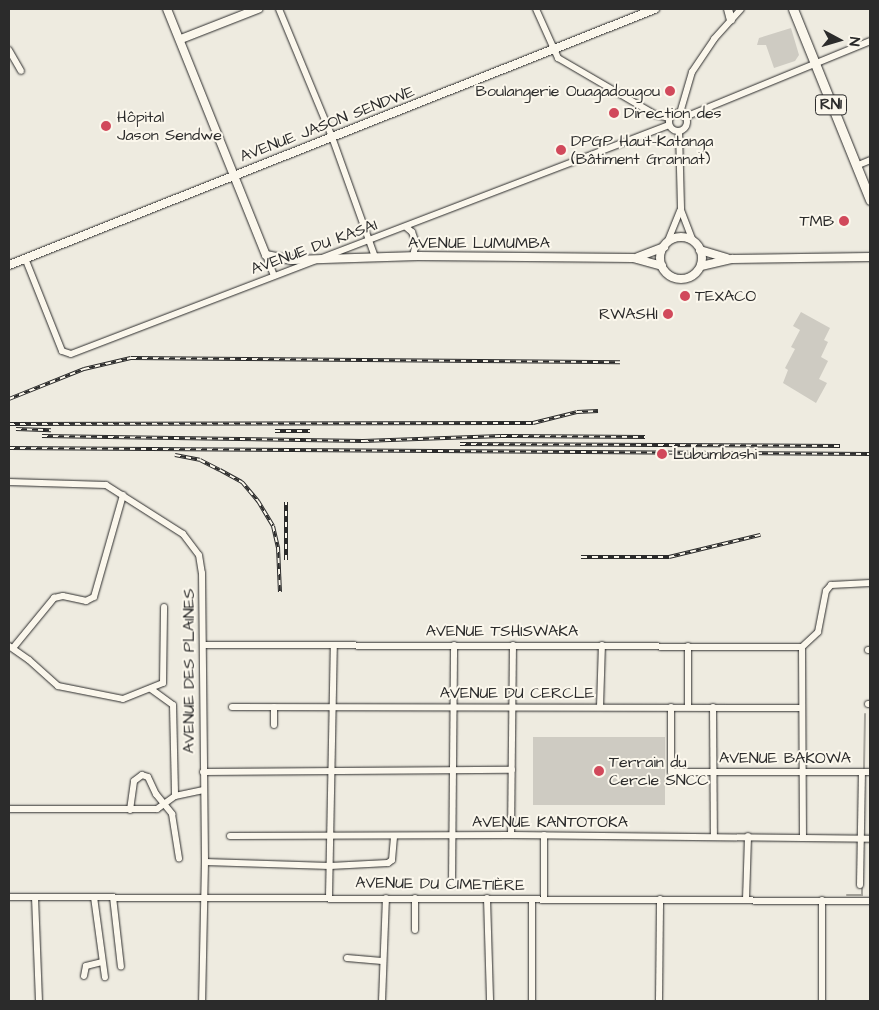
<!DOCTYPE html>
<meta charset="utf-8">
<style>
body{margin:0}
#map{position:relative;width:879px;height:1010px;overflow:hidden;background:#eeebe0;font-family:"Architects Daughter",sans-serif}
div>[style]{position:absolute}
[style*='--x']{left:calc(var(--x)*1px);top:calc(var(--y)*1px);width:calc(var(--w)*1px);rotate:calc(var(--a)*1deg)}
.green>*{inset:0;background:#cecbc2;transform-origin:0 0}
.stream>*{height:2px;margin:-1px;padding:0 1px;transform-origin:1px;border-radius:1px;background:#a4a29a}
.roads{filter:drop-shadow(0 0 1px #2b2b2b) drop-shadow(0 0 1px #2b2b2b)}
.minor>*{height:6px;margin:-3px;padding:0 3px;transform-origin:3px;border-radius:3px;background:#fbf7ec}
.minor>.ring{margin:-3px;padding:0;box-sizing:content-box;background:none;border:6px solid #fbf7ec;border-radius:50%}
.major>*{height:8px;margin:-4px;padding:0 4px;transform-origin:4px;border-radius:4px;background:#fbf7ec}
.major>.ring{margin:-4px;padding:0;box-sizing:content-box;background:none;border:8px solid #fbf7ec;border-radius:50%}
.highway>*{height:9px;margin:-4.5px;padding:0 4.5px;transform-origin:4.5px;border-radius:4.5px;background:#fbf7ec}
.rail>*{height:4px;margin-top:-2px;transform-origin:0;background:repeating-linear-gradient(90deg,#fbf7ec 0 5.5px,#2b2b2b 0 11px);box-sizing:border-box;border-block:1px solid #2b2b2b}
.dots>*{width:14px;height:14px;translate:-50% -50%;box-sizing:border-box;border:2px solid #fbf7ec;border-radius:50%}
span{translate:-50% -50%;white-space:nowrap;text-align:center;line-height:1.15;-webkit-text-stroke:4px #fbf7ec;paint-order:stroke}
.shield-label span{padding:1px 4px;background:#fbf7ec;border:1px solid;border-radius:4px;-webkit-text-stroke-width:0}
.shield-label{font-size:15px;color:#2b2b2b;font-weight:700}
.poi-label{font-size:16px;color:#2b2b2b}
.right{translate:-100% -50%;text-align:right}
.left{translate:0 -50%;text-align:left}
.street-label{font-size:16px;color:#2b2b2b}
.frame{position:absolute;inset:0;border:10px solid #2b2b2b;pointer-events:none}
.north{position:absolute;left:814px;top:15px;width:50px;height:50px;-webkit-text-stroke:4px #fbf7ec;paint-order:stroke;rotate:96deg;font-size:14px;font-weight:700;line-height:20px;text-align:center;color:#2b2b2b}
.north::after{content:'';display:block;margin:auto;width:18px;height:22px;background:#2b2b2b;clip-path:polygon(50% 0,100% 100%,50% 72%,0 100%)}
</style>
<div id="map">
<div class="green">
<div style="clip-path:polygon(791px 28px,799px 55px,795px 61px,774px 68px,766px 45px,757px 45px,759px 38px)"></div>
<div style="clip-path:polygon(801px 312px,830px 328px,824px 340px,828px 342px,821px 357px,828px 361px,819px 379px,827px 383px,816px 403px,783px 383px,788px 370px,785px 368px,795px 349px,791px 347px,800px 330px,793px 326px)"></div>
<div style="left:533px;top:737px;width:132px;height:68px"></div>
</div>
<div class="stream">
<div style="--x:864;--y:768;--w:54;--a:-88.9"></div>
<div style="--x:847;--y:895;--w:15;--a:0"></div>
<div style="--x:862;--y:895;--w:11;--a:-90"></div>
</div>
<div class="roads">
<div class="minor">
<div style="--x:279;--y:9;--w:139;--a:67.5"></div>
<div style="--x:332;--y:137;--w:127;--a:70.3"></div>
<div style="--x:536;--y:9;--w:54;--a:65.8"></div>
<div style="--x:558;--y:58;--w:113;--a:30.2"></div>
<div style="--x:656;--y:115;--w:13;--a:13"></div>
<div style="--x:9;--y:50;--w:24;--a:60"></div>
<div class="ring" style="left:669px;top:113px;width:12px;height:12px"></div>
<div style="--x:680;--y:113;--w:43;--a:-73.7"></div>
<div style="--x:692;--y:72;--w:40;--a:-56"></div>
<div style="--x:714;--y:39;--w:40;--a:-48"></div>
<div style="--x:685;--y:117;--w:200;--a:-22.3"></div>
<div style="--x:679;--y:131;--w:79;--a:88.5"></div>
<div style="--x:681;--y:210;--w:33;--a:69"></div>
<div style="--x:856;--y:166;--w:15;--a:-23"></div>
<div style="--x:406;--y:227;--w:8;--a:40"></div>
<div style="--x:412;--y:232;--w:12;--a:70"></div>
<div style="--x:416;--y:243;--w:13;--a:103"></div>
<div style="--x:667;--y:243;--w:35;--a:-68"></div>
<div style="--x:266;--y:255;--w:22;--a:69"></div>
<div style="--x:25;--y:258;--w:100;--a:68.3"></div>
<div style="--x:62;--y:351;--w:9;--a:18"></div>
<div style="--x:71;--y:354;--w:640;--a:-20.95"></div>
<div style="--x:9;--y:482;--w:97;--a:1.8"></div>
<div style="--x:106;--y:485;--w:91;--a:32.5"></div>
<div style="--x:183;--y:534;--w:26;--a:53"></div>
<div style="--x:199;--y:555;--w:18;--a:81"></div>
<div style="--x:202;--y:573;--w:289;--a:89.4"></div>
<div style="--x:205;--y:862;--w:139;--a:91.2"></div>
<div style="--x:203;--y:645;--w:599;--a:0.19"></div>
<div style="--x:9;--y:646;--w:24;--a:35"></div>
<div style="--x:29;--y:660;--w:39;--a:42"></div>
<div style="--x:58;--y:686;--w:66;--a:11.3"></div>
<div style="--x:123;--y:699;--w:43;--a:-21.8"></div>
<div style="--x:163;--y:683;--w:76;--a:-89.2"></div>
<div style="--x:802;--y:647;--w:190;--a:89.7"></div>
<div style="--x:802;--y:647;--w:22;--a:-43"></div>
<div style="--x:818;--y:632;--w:42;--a:-79"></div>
<div style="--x:826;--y:591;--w:8;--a:-50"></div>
<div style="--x:831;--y:585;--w:39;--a:-3"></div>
<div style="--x:13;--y:648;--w:65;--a:-50.6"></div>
<div style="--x:54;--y:598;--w:9;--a:-13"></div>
<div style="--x:63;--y:596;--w:24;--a:12"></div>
<div style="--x:86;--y:601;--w:9;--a:-27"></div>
<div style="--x:94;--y:597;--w:106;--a:-74.1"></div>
<div style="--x:868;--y:650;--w:2;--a:0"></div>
<div style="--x:151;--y:689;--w:27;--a:36"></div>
<div style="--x:173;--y:705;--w:91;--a:88.7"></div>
<div style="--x:868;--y:704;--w:2;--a:0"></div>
<div style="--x:232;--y:707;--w:569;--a:0.1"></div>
<div style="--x:600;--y:707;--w:62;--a:-88.2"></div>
<div style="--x:671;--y:707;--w:65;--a:90"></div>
<div style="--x:671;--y:772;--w:199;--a:0"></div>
<div style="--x:688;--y:707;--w:61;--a:-90"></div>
<div style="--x:713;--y:707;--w:129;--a:89.6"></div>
<div style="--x:274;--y:725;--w:18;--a:-90"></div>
<div style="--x:203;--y:772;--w:309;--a:-0.4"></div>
<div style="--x:9;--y:809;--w:148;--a:0"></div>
<div style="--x:157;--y:809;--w:22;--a:-36"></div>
<div style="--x:175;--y:796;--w:29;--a:-12"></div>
<div style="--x:130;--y:810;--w:29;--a:-82"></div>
<div style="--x:134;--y:781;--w:10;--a:-37"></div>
<div style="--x:142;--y:775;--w:6;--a:18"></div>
<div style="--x:148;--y:777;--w:19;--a:65"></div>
<div style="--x:156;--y:794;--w:26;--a:51"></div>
<div style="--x:172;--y:814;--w:45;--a:81"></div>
<div style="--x:511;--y:835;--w:190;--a:-89.4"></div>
<div style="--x:230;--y:836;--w:281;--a:-0.2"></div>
<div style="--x:511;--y:835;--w:359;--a:0.6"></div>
<div style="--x:205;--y:862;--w:125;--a:1.8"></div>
<div style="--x:330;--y:866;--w:58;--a:-3"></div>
<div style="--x:388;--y:863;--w:5;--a:-37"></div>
<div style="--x:392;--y:860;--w:24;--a:-85"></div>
<div style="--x:452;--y:883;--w:238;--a:-89.5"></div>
<div style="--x:860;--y:885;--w:113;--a:-89"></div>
<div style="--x:9;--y:897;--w:861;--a:0.27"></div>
<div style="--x:35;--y:897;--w:104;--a:87.8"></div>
<div style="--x:94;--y:897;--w:81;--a:82.2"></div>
<div style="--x:113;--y:897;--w:70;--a:83.5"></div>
<div style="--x:329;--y:897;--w:251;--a:-88.9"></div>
<div style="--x:415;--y:898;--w:32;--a:90"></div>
<div style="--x:487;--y:898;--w:103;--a:88.3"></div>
<div style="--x:532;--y:899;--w:102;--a:90"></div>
<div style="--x:544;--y:899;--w:64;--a:-90"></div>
<div style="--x:746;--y:900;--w:64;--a:-88.2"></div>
<div style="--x:347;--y:958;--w:35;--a:5"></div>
<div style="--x:84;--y:976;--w:10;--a:-79"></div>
<div style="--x:86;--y:966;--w:16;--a:-14"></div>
<div style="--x:382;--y:1001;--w:103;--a:-87.8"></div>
<div style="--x:659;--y:1001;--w:102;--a:-89.4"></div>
<div style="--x:822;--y:1001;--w:101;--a:-90"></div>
</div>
<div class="major">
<div style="--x:167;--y:9;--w:265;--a:68.1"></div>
<div style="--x:266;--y:255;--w:26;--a:11"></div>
<div style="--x:292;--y:260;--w:126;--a:-1.8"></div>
<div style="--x:418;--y:256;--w:215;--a:0.5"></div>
<div style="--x:633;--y:258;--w:30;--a:15"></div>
<div style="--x:728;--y:9;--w:11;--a:75"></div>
<div style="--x:181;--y:39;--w:83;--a:-21.3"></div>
<div class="ring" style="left:660px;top:237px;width:34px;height:34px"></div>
<div style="--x:700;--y:250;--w:28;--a:17"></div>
<div style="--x:638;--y:257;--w:28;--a:-21"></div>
<div style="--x:9;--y:265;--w:695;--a:-21.62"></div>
<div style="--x:701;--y:266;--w:32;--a:-13"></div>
<div style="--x:732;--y:259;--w:138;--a:-0.8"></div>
</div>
<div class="highway">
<div style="--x:793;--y:9;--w:206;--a:68"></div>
</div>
</div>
<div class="rail">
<div style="--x:9;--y:399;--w:81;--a:-21.8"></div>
<div style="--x:84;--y:369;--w:48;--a:-13.2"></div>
<div style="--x:131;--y:358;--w:489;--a:0.5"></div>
<div style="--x:9;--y:424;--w:524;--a:-0.11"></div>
<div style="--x:533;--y:423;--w:45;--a:-14"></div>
<div style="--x:577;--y:412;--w:21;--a:-3"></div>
<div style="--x:16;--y:429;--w:35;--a:2"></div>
<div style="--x:275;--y:431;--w:35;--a:0"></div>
<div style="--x:42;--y:436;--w:321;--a:0.9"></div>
<div style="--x:363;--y:441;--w:138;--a:-2.1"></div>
<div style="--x:501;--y:436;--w:144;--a:0.4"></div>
<div style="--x:460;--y:444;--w:380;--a:0.3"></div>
<div style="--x:9;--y:448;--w:861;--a:0.4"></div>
<div style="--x:175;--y:455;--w:25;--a:11"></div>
<div style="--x:200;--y:460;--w:22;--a:27"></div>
<div style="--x:220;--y:470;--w:25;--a:29"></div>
<div style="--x:242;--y:482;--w:25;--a:50"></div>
<div style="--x:258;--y:501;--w:29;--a:59"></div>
<div style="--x:273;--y:526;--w:22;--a:77"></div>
<div style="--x:278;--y:547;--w:45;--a:87.5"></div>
<div style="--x:581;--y:557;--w:88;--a:0"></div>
<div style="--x:669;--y:557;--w:94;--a:-13.6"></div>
<div style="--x:286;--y:560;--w:58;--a:-90"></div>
</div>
<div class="dots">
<div style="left:670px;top:91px;background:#d1495b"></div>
<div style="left:614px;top:113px;background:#d1495b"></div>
<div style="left:106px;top:126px;background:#d1495b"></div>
<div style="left:561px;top:150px;background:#d1495b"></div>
<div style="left:844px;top:221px;background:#d1495b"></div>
<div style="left:685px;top:296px;background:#d1495b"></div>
<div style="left:668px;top:314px;background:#d1495b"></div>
<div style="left:662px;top:454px;background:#d1495b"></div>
<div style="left:599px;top:771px;background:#d1495b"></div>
</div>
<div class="shield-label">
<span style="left:831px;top:105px">RN1</span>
</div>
<div class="poi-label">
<span class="right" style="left:660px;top:91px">Boulangerie Ouagadougou</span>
<span class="left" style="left:624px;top:113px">Direction des</span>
<span class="left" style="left:117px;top:126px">Hôpital<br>Jason Sendwe</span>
<span class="left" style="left:571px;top:150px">DPGP Haut-Katanga<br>(Bâtiment Grannat)</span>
<span class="right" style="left:834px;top:221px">TMB</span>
<span class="left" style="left:695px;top:296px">TEXACO</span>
<span class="right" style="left:658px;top:314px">RWASHI</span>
<span class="left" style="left:673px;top:454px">Lubumbashi</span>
<span class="left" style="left:609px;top:771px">Terrain du<br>Cercle SNCC</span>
</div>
<div class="street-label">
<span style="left:327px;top:124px;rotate:-21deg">AVENUE JASON SENDWE</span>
<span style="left:479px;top:243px">AVENUE LUMUMBA</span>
<span style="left:314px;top:247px;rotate:-20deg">AVENUE DU KASAI</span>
<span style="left:502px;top:631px">AVENUE TSHISWAKA</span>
<span style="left:189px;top:671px;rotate:-90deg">AVENUE DES PLAINES</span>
<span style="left:517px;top:693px">AVENUE DU CERCLE</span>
<span style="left:785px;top:758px">AVENUE BAKOWA</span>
<span style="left:550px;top:822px">AVENUE KANTOTOKA</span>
<span style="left:440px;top:884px;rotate:1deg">AVENUE DU CIMETIÈRE</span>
</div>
<div class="frame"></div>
<div class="north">N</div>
</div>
